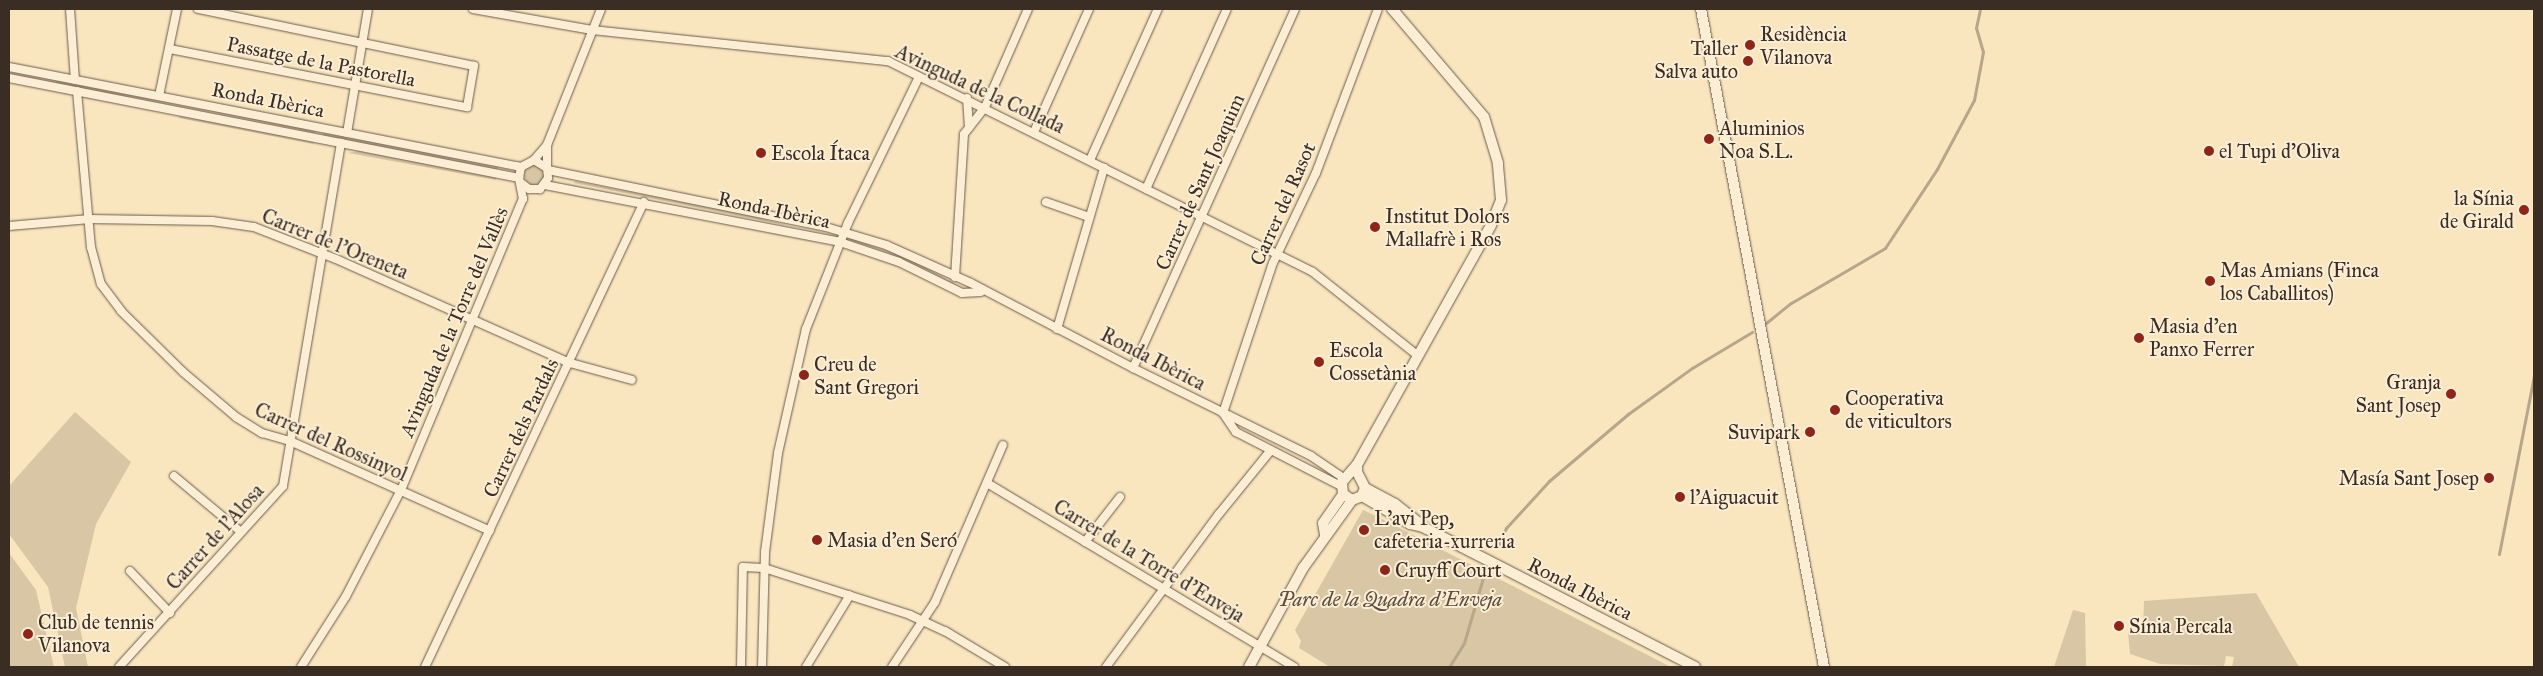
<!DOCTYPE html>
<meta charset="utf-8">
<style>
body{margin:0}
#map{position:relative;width:2543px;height:676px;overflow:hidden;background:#f9e5be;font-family:"IM FELL Great Primer",serif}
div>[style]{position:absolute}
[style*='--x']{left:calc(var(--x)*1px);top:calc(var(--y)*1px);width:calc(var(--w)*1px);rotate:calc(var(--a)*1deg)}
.green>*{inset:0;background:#d9c6a4}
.round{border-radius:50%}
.stream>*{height:3px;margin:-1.5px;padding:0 1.5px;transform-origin:1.5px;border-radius:1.5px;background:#b8a68a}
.roads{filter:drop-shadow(0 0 1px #6a5b4a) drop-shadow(0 0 1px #6a5b4a)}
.minor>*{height:8px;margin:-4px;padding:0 4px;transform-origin:4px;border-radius:4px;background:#fbeed5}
.tertiary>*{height:10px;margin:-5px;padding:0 5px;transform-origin:5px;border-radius:5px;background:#fbeed5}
.dots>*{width:14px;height:14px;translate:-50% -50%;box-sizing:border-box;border:2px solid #fbeed5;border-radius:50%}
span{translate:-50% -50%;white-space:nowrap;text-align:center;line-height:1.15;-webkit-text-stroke:4px #fbeed5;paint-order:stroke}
.poi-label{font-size:20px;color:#3a2d24}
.left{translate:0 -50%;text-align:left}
.right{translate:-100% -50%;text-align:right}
.street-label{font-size:20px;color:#3a2d24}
.park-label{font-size:20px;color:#5a4c3e;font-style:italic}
.frame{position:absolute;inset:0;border:10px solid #3a2d24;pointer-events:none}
</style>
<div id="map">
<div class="green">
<div style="clip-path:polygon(57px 80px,88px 87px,175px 104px,89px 90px,56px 83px)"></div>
<div style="clip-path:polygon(183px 105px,240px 116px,316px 131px,315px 133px)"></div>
<div style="clip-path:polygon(180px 115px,314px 142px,314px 144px,179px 118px)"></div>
<div style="clip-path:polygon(324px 133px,498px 166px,497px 170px,323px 136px)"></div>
<div style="clip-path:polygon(359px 151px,496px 177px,496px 180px,348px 153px)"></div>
<div class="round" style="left:524px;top:165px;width:20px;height:20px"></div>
<div style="clip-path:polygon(575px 181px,745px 214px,789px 226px,574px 183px)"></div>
<div style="clip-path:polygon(848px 237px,913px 260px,962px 288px,901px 257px,849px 240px)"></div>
<div style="clip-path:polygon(75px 412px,131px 462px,96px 524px,76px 608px,88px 667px,65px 667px,48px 587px,9px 534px,9px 486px)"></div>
<div style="clip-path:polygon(1363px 510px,1376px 516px,1671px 667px,1330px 667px,1299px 648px,1301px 641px,1295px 630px)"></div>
<div style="clip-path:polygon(9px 553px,36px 590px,54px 667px,9px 667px)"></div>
<div style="clip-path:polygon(2256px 593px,2299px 667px,2232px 667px,2234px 657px,2226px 656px,2224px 666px,2160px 664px,2130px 654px,2128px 632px,2143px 631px,2144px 601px)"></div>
<div style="clip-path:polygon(2073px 610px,2085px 613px,2086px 667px,2054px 667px)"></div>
</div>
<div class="stream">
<div style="--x:1766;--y:323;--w:32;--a:-39"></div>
<div style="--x:1791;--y:303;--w:109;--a:-30.3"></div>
<div style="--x:1885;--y:248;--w:95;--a:-56.6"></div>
<div style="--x:1937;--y:169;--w:78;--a:-61.8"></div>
<div style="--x:1974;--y:100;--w:49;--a:-79.4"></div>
<div style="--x:1983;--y:52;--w:25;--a:-106"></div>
<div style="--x:1976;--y:28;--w:19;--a:-78"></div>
<div style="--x:1498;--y:546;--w:20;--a:-66"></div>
<div style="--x:1506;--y:528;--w:64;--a:-47.5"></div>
<div style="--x:1549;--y:481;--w:104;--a:-40.3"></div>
<div style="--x:1628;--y:414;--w:79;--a:-35.7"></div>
<div style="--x:1692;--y:368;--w:70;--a:-31"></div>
<div style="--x:2499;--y:554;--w:182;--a:-78.9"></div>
<div style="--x:1449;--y:667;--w:28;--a:-58"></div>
<div style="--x:1464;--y:643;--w:72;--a:-73.8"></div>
</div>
<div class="roads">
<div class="minor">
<div style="--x:70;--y:9;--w:71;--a:86"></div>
<div style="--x:473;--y:9;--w:121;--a:10"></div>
<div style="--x:592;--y:30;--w:298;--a:6"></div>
<div style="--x:888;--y:61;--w:474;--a:26.4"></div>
<div style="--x:1313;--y:272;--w:133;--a:38.6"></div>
<div style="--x:170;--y:49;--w:303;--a:11.1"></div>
<div style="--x:467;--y:107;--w:42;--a:-80.3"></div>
<div style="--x:474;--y:66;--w:282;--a:-168.3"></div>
<div style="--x:9;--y:67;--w:522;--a:11.05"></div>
<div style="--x:9;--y:78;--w:520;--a:11.09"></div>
<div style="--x:77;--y:91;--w:157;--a:84.9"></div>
<div style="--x:91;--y:247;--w:38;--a:75"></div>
<div style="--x:101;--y:284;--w:34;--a:53"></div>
<div style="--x:121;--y:311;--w:87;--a:44.5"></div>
<div style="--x:183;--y:372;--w:70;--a:40.3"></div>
<div style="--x:236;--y:417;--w:31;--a:32"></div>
<div style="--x:262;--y:433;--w:29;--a:16"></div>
<div style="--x:290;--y:441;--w:219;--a:24.2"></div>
<div style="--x:159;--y:96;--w:89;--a:-78.3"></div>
<div style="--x:967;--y:98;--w:29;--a:86"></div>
<div style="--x:1034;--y:132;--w:135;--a:-65.9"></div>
<div style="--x:347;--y:133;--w:126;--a:-80.4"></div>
<div style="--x:534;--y:160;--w:20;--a:-49"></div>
<div style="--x:547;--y:145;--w:146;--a:-68.3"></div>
<div style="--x:1090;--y:160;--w:166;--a:-65.8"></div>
<div style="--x:547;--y:168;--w:23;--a:-90"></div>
<div style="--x:548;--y:170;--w:284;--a:11.6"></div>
<div style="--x:826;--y:227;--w:63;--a:16.7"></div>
<div style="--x:886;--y:245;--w:93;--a:24.1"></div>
<div style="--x:971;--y:283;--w:183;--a:27.7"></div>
<div style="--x:1133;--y:368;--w:199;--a:26.3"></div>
<div style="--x:1311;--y:456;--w:41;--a:34.1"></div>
<div style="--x:545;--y:185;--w:300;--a:10.9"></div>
<div style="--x:840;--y:242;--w:62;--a:18.7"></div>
<div style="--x:899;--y:262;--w:70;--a:26.2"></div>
<div style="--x:962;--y:293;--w:19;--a:-3"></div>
<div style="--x:1146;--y:189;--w:197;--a:-65.8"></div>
<div style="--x:1046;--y:202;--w:46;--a:19.2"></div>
<div style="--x:9;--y:226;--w:81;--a:-4.9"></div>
<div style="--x:90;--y:219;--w:122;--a:0.9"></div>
<div style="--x:212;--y:221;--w:42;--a:8.1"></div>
<div style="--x:254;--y:227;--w:88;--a:21.3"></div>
<div style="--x:336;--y:259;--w:256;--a:24"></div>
<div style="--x:570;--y:363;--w:64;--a:15.3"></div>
<div style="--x:955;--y:277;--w:143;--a:-86.4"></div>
<div style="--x:964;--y:134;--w:34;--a:-52"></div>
<div style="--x:985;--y:107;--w:107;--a:-66.3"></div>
<div style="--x:1057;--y:329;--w:168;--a:-73.7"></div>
<div style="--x:1133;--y:368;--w:394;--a:-65.7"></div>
<div style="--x:1223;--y:413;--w:158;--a:-71.6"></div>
<div style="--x:1273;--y:263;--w:100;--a:-64.5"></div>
<div style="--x:1316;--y:173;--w:175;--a:-69.3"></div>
<div style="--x:1223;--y:413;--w:23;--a:56"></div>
<div style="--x:1236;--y:432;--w:118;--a:27.2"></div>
<div style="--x:174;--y:476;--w:87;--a:39.9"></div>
<div style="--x:987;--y:483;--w:358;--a:30.9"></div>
<div style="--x:1085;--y:542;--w:57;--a:-52.1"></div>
<div style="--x:130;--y:571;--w:58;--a:46.4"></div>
<div style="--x:119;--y:667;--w:244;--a:-47.8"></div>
<div style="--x:283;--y:486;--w:348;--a:-80.4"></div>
<div style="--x:301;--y:667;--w:84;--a:-57.6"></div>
<div style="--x:346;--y:596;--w:119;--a:-62.6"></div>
<div style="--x:401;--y:490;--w:316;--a:-67.3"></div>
<div style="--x:523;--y:199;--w:21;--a:-101"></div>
<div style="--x:519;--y:178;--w:11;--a:-80"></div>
<div style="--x:521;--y:167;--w:15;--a:-28"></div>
<div style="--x:534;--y:160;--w:15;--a:32"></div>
<div style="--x:547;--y:168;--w:10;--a:84"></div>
<div style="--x:548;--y:178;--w:14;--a:126"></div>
<div style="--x:540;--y:189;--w:11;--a:180"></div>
<div style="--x:529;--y:189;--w:10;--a:-143"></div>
<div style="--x:425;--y:667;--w:514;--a:-64.78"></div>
<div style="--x:741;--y:667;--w:100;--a:-88.9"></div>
<div style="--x:743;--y:567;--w:21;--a:3"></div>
<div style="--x:764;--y:568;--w:153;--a:17.8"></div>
<div style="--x:910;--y:615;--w:38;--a:25"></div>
<div style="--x:945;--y:631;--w:70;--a:31"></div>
<div style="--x:762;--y:667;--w:115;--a:-88.5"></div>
<div style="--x:765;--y:552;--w:100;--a:-82.5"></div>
<div style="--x:778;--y:453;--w:127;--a:-77.3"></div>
<div style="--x:806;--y:329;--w:114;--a:-68.4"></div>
<div style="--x:848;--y:223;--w:162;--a:-64.1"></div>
<div style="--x:806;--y:667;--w:84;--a:-58.6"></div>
<div style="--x:892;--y:667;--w:78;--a:-56.5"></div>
<div style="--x:935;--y:602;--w:171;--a:-66.6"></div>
<div style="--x:1106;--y:667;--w:190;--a:-53.6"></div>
<div style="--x:1219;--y:514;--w:82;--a:-50.9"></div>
</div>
<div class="tertiary">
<div style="--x:1701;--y:9;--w:669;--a:79.41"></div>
<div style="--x:1357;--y:465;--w:7;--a:90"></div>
<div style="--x:1357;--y:472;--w:18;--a:63"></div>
<div style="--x:1365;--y:488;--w:9;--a:111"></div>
<div style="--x:1362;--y:496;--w:11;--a:158"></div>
<div style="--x:1352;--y:500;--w:11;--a:-146"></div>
<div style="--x:1343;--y:494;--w:12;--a:-95"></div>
<div style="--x:1342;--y:482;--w:23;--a:-49"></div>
<div style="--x:1357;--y:465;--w:275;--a:-60.8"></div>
<div style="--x:1491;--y:225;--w:27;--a:-68"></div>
<div style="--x:1501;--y:200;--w:37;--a:-95"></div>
<div style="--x:1498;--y:163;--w:48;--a:-106.9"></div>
<div style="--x:1484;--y:117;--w:142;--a:-130.4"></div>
<div style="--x:1365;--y:488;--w:34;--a:28"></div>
<div style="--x:1395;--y:504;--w:33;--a:38"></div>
<div style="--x:1362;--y:496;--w:56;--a:30.3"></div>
<div style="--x:1410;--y:524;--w:13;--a:13"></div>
<div style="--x:1423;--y:527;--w:306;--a:27.2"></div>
<div style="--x:1325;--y:535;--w:12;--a:-99"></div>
<div style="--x:1323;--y:523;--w:35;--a:-55"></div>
<div style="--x:1249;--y:667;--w:113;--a:-61.4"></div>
<div style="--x:1303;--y:568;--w:84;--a:-54.2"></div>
</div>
</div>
<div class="dots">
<div style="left:1750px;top:45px;background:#8f2418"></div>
<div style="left:1748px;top:61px;background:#8f2418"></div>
<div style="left:1709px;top:139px;background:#8f2418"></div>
<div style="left:2209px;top:151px;background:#8f2418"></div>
<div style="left:761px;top:153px;background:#8f2418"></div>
<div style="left:2524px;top:210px;background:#8f2418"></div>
<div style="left:1375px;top:227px;background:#8f2418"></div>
<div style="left:2210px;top:281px;background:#8f2418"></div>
<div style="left:2139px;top:338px;background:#8f2418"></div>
<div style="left:1319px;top:362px;background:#8f2418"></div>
<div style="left:804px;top:375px;background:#8f2418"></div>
<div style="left:2451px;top:394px;background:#8f2418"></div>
<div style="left:1835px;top:410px;background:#8f2418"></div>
<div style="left:1810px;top:432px;background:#8f2418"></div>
<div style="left:2489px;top:478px;background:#8f2418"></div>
<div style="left:1680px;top:497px;background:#8f2418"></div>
<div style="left:1364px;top:530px;background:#8f2418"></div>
<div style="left:817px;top:540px;background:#8f2418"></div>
<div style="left:1385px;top:570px;background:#8f2418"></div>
<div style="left:2119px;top:626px;background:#8f2418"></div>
<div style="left:28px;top:634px;background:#8f2418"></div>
</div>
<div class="poi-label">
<span class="left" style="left:1760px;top:46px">Residència<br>Vilanova</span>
<span class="right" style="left:1738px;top:60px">Taller<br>Salva auto</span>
<span class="left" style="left:1719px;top:140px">Aluminios<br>Noa S.L.</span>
<span class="left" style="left:2219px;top:151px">el Tupi d'Oliva</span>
<span class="left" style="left:771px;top:153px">Escola Ítaca</span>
<span class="right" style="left:2514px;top:210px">la Sínia<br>de Girald</span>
<span class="left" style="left:1385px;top:228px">Institut Dolors<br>Mallafrè i Ros</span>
<span class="left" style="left:2220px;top:282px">Mas Amians (Finca<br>los Caballitos)</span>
<span class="left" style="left:2149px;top:338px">Masia d'en<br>Panxo Ferrer</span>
<span class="left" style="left:1329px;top:362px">Escola<br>Cossetània</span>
<span class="left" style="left:814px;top:376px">Creu de<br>Sant Gregori</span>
<span class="right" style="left:2441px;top:394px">Granja<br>Sant Josep</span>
<span class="left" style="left:1845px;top:410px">Cooperativa<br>de viticultors</span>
<span class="right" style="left:1800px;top:432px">Suvipark</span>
<span class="right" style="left:2479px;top:478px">Masía Sant Josep</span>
<span class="left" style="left:1690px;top:497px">l'Aiguacuit</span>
<span class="left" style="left:1374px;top:530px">L'avi Pep,<br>cafeteria-xurreria</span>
<span class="left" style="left:827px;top:540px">Masia d'en Seró</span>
<span class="left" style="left:1395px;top:570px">Cruyff Court</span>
<span class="left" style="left:38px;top:634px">Club de tennis<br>Vilanova</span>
<span class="left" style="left:2129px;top:626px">Sínia Percala</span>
</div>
<div class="street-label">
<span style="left:321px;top:62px;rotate:11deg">Passatge de la Pastorella</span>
<span style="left:980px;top:89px;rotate:25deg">Avinguda de la Collada</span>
<span style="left:268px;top:100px;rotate:11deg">Ronda Ibèrica</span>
<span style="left:1200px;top:182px;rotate:-66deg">Carrer de Sant Joaquim</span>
<span style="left:1283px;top:204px;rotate:-66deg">Carrer del Rasot</span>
<span style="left:774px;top:210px;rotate:12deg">Ronda Ibèrica</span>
<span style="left:335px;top:244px;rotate:22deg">Carrer de l'Oreneta</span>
<span style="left:454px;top:322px;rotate:-67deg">Avinguda de la Torre del Vallès</span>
<span style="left:1153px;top:359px;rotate:27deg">Ronda Ibèrica</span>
<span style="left:521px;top:428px;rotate:-65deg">Carrer dels Pardals</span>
<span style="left:331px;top:442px;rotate:24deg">Carrer del Rossinyol</span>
<span style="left:215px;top:537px;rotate:-48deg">Carrer de l'Alosa</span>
<span style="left:1149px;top:561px;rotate:31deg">Carrer de la Torre d'Enveja</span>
<span style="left:1580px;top:589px;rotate:27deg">Ronda Ibèrica</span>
</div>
<div class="park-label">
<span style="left:1390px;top:599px">Parc de la Quadra d'Enveja</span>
</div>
<div class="frame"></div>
</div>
